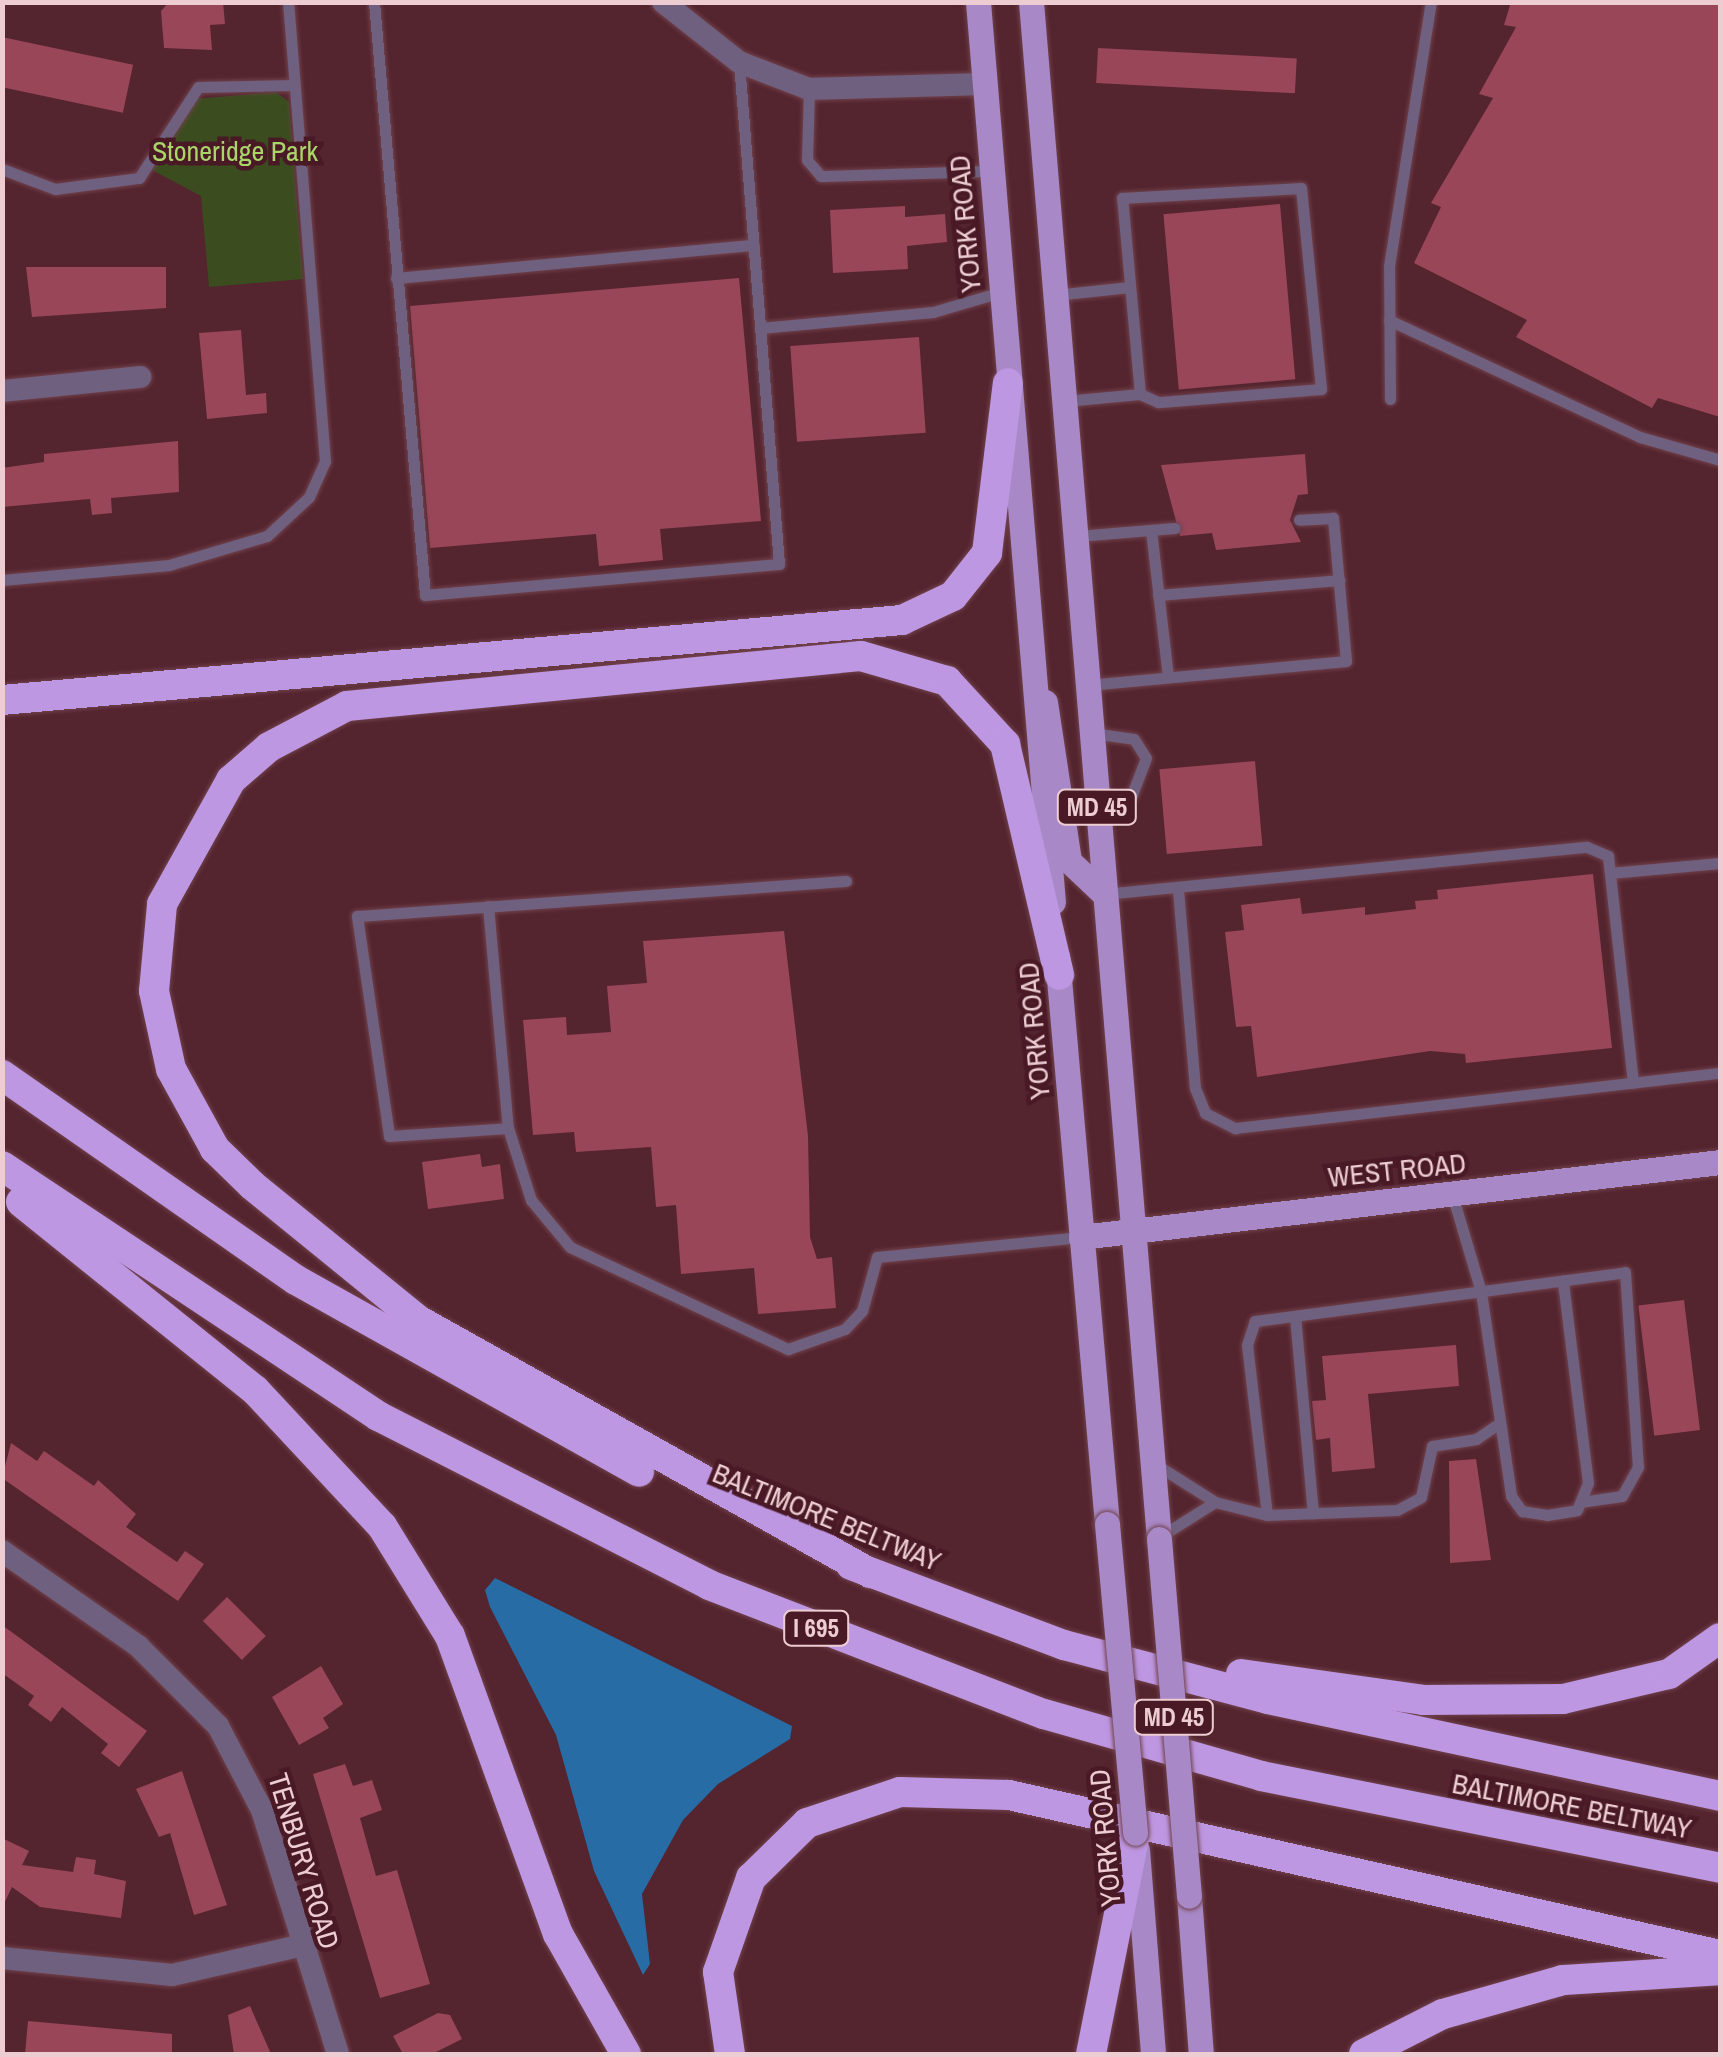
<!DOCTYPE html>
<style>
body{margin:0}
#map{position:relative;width:1723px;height:2057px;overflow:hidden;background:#54242f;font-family:"Archivo Narrow",sans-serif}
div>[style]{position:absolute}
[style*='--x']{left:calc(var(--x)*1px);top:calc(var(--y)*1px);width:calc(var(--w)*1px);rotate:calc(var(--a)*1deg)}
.green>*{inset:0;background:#3b4d1f}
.water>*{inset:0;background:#276ca5}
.building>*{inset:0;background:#994659;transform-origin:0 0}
.roads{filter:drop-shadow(0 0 2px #70424c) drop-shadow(0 0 2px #70424c)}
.lane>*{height:11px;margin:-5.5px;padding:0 5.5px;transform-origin:5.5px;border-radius:5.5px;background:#70607f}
.street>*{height:22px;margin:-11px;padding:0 11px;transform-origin:11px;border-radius:11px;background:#70607f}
.primary>*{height:25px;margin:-12.5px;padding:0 12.5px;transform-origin:12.5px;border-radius:12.5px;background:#a888c6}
.highway>*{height:30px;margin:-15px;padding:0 15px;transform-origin:15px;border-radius:15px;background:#be97e2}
.bridges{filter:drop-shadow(0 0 2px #70424c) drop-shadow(0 0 2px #70424c)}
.primary-bridge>*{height:25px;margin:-12.5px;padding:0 12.5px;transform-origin:12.5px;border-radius:12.5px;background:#a888c6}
span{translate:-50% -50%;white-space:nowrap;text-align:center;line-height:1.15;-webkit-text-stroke:9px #491a25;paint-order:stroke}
.shield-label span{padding:2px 8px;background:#491a25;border:2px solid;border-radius:8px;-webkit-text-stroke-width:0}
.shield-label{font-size:25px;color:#edcdd2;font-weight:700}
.park-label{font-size:28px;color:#aad56b}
.street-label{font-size:28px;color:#edcdd2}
.frame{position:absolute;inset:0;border:5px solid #edcdd2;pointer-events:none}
</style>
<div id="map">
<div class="green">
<div style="clip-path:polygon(276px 92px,289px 102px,303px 279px,209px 287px,201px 196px,152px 170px,194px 99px)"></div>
</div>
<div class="water">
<div style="clip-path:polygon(495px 1578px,792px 1726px,790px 1739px,718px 1784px,683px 1820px,642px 1894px,650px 1964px,643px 1975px,594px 1871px,556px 1735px,490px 1607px,485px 1590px)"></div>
</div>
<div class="building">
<div style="clip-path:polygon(169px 2px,223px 2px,225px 24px,210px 25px,212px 50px,164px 48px,161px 11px)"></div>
<div style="clip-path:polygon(1511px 2px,1720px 2px,1720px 417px,1658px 398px,1652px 408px,1516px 337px,1527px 320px,1414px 263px,1441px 207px,1431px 203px,1493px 98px,1479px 94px,1516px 27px,1504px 25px)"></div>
<div style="left:2px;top:37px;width:134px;height:49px;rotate:12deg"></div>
<div style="left:1098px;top:48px;width:199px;height:35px;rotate:3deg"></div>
<div style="left:1280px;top:204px;width:176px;height:117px;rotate:85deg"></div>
<div style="clip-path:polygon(905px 206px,905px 217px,945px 214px,947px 242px,907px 246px,908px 269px,833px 273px,830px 210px)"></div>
<div style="clip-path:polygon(26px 267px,166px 267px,166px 308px,32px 317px)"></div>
<div style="clip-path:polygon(739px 278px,761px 521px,660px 529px,663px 560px,599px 566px,596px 534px,430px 548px,410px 306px)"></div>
<div style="clip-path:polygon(241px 330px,246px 395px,266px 393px,267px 413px,207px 419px,199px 333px)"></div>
<div style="left:919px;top:337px;width:96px;height:129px;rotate:86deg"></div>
<div style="clip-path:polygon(178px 441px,179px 492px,111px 498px,112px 513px,92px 515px,90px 499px,2px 507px,2px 468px,44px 462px,44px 454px)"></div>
<div style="clip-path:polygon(1305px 454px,1308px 494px,1298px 495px,1290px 520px,1301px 542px,1216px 550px,1212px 533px,1180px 536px,1161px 465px)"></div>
<div style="left:1255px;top:761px;width:85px;height:96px;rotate:85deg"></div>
<div style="clip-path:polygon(1593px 874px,1612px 1048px,1466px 1063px,1465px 1054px,1430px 1051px,1257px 1077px,1251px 1026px,1236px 1027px,1225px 932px,1244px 930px,1241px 905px,1300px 898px,1302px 914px,1365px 907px,1365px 915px,1416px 909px,1415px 901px,1438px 899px,1437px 890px)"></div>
<div style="clip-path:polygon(784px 931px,808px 1136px,810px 1237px,817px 1259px,832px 1257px,836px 1308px,758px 1314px,754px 1268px,681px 1274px,676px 1205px,656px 1207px,651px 1147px,576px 1152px,574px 1132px,533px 1135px,523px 1020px,566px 1017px,567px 1035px,611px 1032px,607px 986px,647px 983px,643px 941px)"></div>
<div style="clip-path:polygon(480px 1154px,482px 1167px,500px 1164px,504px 1199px,428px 1209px,422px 1162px)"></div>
<div style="left:1684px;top:1300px;width:131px;height:46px;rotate:83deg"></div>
<div style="clip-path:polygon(1456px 1345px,1459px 1386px,1368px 1394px,1375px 1468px,1332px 1472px,1330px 1438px,1316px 1440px,1312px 1401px,1326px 1400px,1322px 1356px)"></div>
<div style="clip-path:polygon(11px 1443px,37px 1461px,44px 1451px,94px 1486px,98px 1480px,136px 1514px,126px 1527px,177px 1562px,185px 1551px,204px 1564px,178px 1601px,2px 1478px)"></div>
<div style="clip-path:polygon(1476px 1459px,1491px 1560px,1450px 1563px,1449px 1461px)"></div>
<div style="left:227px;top:1597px;width:55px;height:34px;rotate:45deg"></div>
<div style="clip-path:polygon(2px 1625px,147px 1731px,119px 1767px,101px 1753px,108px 1744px,62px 1707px,51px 1722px,28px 1705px,34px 1696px,2px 1673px)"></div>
<div style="clip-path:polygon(321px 1666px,343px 1704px,323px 1718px,329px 1728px,299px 1745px,272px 1697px)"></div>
<div style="clip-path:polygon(345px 1764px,353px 1786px,372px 1780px,382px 1810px,360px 1818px,376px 1876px,397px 1870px,430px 1984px,380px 1998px,313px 1774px)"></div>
<div style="clip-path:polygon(182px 1771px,227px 1905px,194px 1915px,170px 1833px,159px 1837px,136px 1789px)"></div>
<div style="clip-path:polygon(2px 1838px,29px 1851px,22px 1865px,73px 1872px,76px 1857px,96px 1860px,94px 1874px,126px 1881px,121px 1918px,40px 1907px,12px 1887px,2px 1908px)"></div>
<div style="clip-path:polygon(250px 2006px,271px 2054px,234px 2054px,228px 2015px)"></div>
<div style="clip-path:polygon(438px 2013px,450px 2015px,462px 2039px,432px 2054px,403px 2054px,393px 2036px)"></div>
<div style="clip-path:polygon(28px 2021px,172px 2034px,172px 2054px,25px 2054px)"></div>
</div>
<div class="roads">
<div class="lane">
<div style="--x:374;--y:2;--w:595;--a:85.08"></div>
<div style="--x:425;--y:595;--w:355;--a:-5"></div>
<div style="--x:779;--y:564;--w:504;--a:-94.56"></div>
<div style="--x:809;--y:89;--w:71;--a:91.6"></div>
<div style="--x:807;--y:160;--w:21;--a:49"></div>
<div style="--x:821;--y:176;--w:170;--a:-1.7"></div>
<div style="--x:2;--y:169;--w:57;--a:20.7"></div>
<div style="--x:55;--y:189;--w:85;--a:-7.5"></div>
<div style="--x:139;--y:178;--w:108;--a:-57"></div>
<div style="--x:198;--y:87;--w:96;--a:-1.2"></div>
<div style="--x:396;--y:278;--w:359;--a:-5.3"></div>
<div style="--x:1055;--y:295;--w:75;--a:-6.1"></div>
<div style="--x:1389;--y:320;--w:277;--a:25"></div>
<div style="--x:1640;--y:437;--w:83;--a:16"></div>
<div style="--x:760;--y:328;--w:174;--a:-5.3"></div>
<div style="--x:933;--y:312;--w:71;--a:-16.4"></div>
<div style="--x:1390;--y:399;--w:133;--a:-90.4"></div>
<div style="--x:1389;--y:266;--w:267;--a:-81"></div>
<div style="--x:1065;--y:401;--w:75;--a:-5.3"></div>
<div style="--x:1140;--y:394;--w:197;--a:-95.2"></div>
<div style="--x:1122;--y:198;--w:179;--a:-3.2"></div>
<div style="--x:1301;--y:188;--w:202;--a:84.3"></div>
<div style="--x:1321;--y:389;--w:164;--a:175.4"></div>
<div style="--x:1158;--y:402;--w:20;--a:-156"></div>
<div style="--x:1151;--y:530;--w:148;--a:83.4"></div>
<div style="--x:1077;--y:536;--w:98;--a:-4.7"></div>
<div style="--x:2;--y:580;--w:168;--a:-5.1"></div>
<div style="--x:169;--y:565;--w:102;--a:-16.5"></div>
<div style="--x:267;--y:536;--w:57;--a:-42.9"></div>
<div style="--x:309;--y:497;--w:39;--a:-66"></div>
<div style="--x:325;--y:461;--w:460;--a:-94.6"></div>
<div style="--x:1158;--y:595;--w:182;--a:-4.7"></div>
<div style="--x:1088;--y:685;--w:259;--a:-5.3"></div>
<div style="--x:1346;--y:661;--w:144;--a:-95.2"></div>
<div style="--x:1333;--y:518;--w:34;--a:177"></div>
<div style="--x:1092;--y:733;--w:42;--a:8.1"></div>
<div style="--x:1134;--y:739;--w:22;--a:58"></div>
<div style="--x:1146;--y:758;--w:40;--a:111"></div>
<div style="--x:1132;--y:795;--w:36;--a:170"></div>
<div style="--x:1610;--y:873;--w:110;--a:-5.2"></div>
<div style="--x:846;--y:881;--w:490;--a:175.9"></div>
<div style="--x:357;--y:916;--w:222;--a:81.7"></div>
<div style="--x:389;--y:1136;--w:119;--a:-3.8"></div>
<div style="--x:508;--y:1128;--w:76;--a:72.3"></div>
<div style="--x:531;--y:1200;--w:61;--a:50.3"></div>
<div style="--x:570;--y:1247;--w:241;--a:25.1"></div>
<div style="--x:788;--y:1349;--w:60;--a:-19.3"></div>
<div style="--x:845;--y:1329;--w:25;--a:-47"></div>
<div style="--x:862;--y:1311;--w:56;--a:-74.5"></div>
<div style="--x:877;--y:1257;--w:205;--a:-5.6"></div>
<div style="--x:1178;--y:890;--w:199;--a:85.1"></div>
<div style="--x:1195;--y:1088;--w:27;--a:68"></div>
<div style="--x:1205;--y:1113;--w:34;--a:27"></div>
<div style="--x:1235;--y:1128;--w:488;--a:-6.5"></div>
<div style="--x:1104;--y:894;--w:485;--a:-5.6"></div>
<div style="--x:1587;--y:847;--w:23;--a:23"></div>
<div style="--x:1608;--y:856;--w:228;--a:83.7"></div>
<div style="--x:488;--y:906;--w:223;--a:84.9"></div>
<div style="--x:1452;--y:1194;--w:102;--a:73.5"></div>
<div style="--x:1481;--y:1292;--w:206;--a:81.6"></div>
<div style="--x:1511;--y:1496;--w:19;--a:54"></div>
<div style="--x:1522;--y:1511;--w:25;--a:9"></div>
<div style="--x:1547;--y:1515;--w:30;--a:-9"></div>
<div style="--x:1577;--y:1510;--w:29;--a:-68"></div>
<div style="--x:1588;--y:1483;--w:204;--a:-97.1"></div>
<div style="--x:1295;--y:1316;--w:198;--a:84.8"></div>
<div style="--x:1155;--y:1464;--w:71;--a:32.3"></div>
<div style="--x:1215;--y:1502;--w:54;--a:14"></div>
<div style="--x:1267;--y:1515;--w:130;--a:-2.2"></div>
<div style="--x:1397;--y:1510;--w:27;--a:-28"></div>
<div style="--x:1421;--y:1497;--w:52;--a:-77.8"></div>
<div style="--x:1432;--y:1446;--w:45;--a:-9"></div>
<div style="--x:1476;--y:1439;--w:29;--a:-34"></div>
<div style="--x:1267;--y:1515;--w:171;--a:-96.7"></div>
<div style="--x:1247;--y:1345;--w:25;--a:-72"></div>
<div style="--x:1255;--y:1321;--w:373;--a:-7.5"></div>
<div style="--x:1625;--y:1272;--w:195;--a:86.2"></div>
<div style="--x:1638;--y:1467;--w:33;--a:119"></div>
<div style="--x:1622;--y:1496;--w:41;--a:171.7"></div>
<div style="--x:1161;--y:1536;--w:64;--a:-32.2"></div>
</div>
<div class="street">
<div style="--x:663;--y:2;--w:97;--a:38.3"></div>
<div style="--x:739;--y:62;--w:75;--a:21.1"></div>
<div style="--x:809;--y:89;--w:174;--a:-1.6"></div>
<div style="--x:2;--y:391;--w:139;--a:-5.8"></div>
<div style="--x:2;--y:1551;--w:166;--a:34.9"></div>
<div style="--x:138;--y:1646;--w:113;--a:45"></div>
<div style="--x:218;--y:1726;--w:95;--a:62.4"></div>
<div style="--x:262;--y:1810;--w:256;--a:72.7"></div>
<div style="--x:2;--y:1958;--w:171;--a:5.7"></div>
<div style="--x:172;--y:1975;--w:130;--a:-12.9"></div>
</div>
<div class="primary">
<div style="--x:978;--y:2;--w:903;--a:85.24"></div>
<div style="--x:1031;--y:2;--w:1542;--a:85.24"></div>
<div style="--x:1045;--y:702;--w:161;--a:81.4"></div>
<div style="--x:1069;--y:861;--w:48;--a:43.3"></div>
<div style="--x:1057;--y:956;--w:570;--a:84.97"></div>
<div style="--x:1081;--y:1237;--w:643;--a:-6.69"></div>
<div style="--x:1137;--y:1850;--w:205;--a:85.5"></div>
<div style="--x:1189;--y:1896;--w:158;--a:85.7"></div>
</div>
<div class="highway">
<div style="--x:2;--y:700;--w:904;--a:-5.08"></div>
<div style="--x:902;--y:620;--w:56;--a:-25.2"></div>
<div style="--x:953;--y:596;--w:55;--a:-51.7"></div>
<div style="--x:987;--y:553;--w:171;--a:-83"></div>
<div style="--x:2;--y:1075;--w:358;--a:34.9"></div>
<div style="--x:296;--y:1280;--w:393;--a:29.2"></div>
<div style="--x:2;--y:1166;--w:452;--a:33.6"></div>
<div style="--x:378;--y:1416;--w:372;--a:27"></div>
<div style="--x:709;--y:1585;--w:359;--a:21.1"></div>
<div style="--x:1044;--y:1714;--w:226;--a:15.9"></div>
<div style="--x:1261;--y:1776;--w:468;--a:11.3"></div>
<div style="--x:21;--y:1202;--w:300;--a:38.8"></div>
<div style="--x:255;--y:1390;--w:186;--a:47"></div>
<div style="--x:382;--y:1526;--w:129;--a:58.3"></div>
<div style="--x:450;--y:1636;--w:317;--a:70.1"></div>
<div style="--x:558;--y:1934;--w:138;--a:60.5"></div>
<div style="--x:851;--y:1565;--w:228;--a:20.6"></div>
<div style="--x:1064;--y:1645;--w:211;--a:14.8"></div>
<div style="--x:1268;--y:1699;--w:462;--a:12.1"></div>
<div style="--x:870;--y:1573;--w:518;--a:-150.76"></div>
<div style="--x:418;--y:1320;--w:214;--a:-140.9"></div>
<div style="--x:252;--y:1185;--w:52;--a:-135.8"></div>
<div style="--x:215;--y:1149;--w:91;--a:-118.8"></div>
<div style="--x:171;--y:1069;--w:80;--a:-102.3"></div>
<div style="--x:154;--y:991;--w:87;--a:-84.7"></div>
<div style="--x:162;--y:904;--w:142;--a:-60.9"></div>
<div style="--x:231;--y:780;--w:50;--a:-41"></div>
<div style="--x:269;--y:747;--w:88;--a:-27.7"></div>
<div style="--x:347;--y:706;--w:516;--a:-5.56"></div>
<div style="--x:861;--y:656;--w:90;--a:16.2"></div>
<div style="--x:947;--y:681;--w:86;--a:47.4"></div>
<div style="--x:1005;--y:744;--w:237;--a:76.8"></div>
<div style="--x:1241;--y:1674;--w:184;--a:8.1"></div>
<div style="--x:1423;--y:1700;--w:140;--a:-0.4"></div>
<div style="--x:1563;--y:1699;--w:109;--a:-13.3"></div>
<div style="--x:1669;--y:1674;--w:62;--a:-35.2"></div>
<div style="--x:730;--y:2054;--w:83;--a:-98.3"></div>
<div style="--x:718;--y:1972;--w:100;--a:-70.7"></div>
<div style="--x:751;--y:1878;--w:78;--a:-44.5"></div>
<div style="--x:807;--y:1823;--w:98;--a:-18.4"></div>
<div style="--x:900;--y:1792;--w:109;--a:1.6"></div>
<div style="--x:1009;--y:1795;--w:729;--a:12.68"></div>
<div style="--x:1091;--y:2054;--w:225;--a:-78.7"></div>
<div style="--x:1364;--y:2054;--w:89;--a:-26.9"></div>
<div style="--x:1443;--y:2014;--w:125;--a:-15.8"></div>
<div style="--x:1563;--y:1980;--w:157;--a:-3.6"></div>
</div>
</div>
<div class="bridges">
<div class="primary-bridge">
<div style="--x:1107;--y:1524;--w:310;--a:84.8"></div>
<div style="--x:1159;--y:1539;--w:358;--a:85.2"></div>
</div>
</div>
<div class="shield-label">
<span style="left:1097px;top:807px">MD 45</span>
<span style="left:816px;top:1628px">I 695</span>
<span style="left:1174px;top:1717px">MD 45</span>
</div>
<div class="park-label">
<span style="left:235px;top:151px">Stoneridge Park</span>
</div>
<div class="street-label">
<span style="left:965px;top:224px;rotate:-95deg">YORK ROAD</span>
<span style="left:1034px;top:1031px;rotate:-95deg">YORK ROAD</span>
<span style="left:1397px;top:1170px;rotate:-6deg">WEST ROAD</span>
<span style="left:827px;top:1517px;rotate:22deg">BALTIMORE BELTWAY</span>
<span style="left:1572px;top:1806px;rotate:11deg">BALTIMORE BELTWAY</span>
<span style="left:1105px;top:1838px;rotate:-95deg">YORK ROAD</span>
<span style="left:304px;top:1861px;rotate:73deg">TENBURY ROAD</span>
</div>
<div class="frame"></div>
</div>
